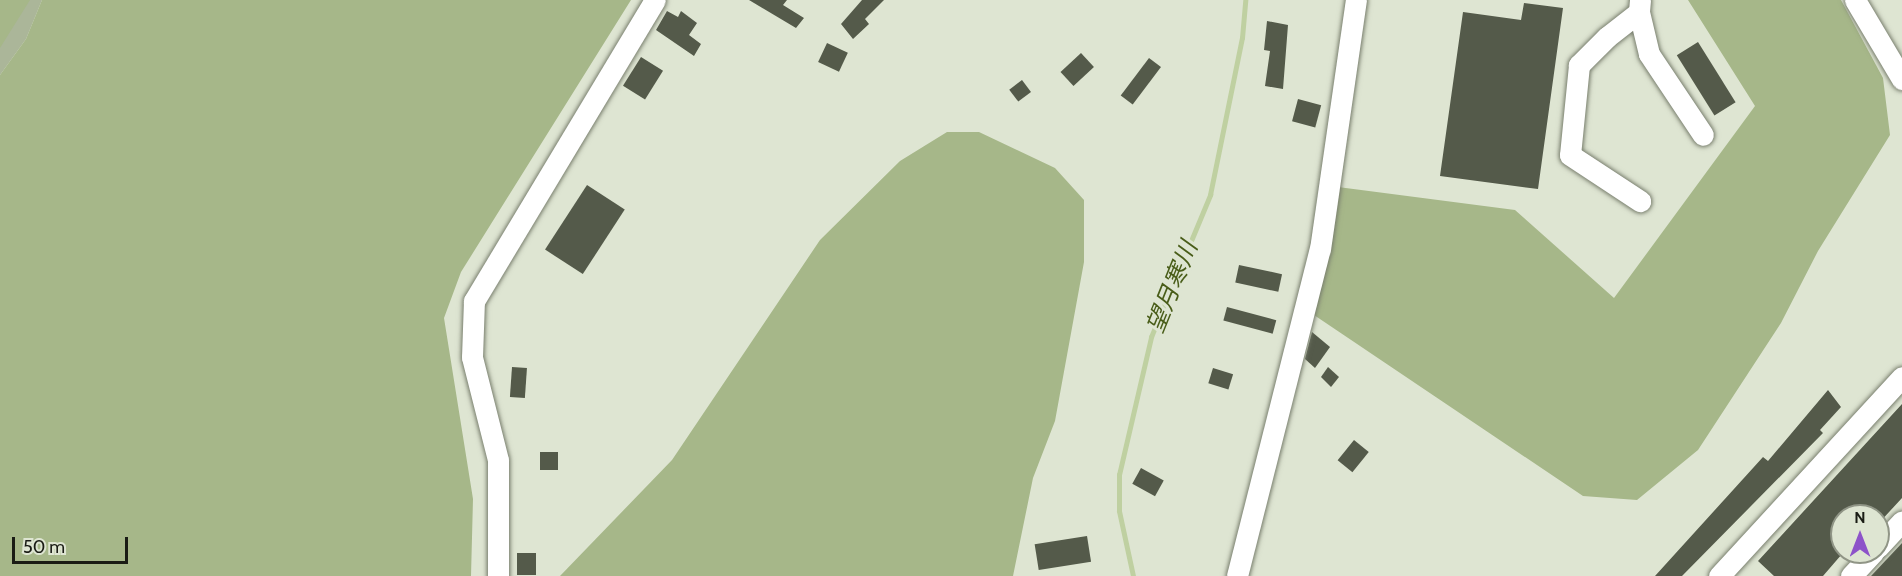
<!DOCTYPE html>
<meta charset="utf-8">
<style>
body{margin:0}
#map{position:relative;width:1902px;height:576px;overflow:hidden;background:#dee5d2;font-family:Cabin,"Noto Sans JP",sans-serif}
div>[style]{position:absolute}
[style*='--x']{left:calc(var(--x)*1px);top:calc(var(--y)*1px);width:calc(var(--w)*1px);rotate:calc(var(--a)*1deg)}
.green>*{inset:0;background:#abb699}
.forest>*{inset:0;background:#a6b789}
.stream>*{height:4.5px;margin:-2.25px;padding:0 2.25px;transform-origin:2.25px;border-radius:2.25px;background:#bfd0a1}
.building>*{inset:0;background:#545a4a;transform-origin:0 0}
.roads{filter:drop-shadow(0 0 2px #797f6e) drop-shadow(0 0 2px #797f6e)}
.minor>*{height:21px;margin:-10.5px;padding:0 10.5px;transform-origin:10.5px;border-radius:10.5px;background:#fff}
span{translate:-50% -50%;white-space:nowrap;text-align:center;line-height:1.15;-webkit-text-stroke:6px #dee5d2;paint-order:stroke}
.water-label{font-size:24px;color:#495d19;font-style:italic}
.north{position:absolute;left:1830px;top:504px;width:60px;height:60px;box-sizing:border-box;background:#dee5d2;border:2px solid #909586;border-radius:50%;rotate:0deg;font-size:16px;font-weight:700;line-height:24px;text-align:center;color:#1a1c15}
.north::after{content:'';display:block;margin:auto;width:21px;height:27px;background:#8d52c9;clip-path:polygon(50% 0,100% 100%,50% 72%,0 100%)}
.scale{position:absolute;left:12px;top:537px;width:116px;height:27px;box-sizing:border-box;border:3px solid #1a1c15;border-top:0;padding-left:8px;font-size:18px;line-height:21px;white-space:nowrap;color:#1a1c15;-webkit-text-stroke:4px #dee5d2;paint-order:stroke}
</style>
<div id="map">
<div class="green">
<div style="clip-path:polygon(0 0,42px 0,26px 39px,0 75px)"></div>
</div>
<div class="forest">
<div style="clip-path:polygon(0 0,30px 0,0 48px)"></div>
<div style="clip-path:polygon(42px 0,631px 0,461px 272px,444px 318px,473px 499px,471px 576px,0 576px,0 75px,26px 39px)"></div>
<div style="clip-path:polygon(1688px 0,1841px 0,1883px 78px,1890px 135px,1818px 251px,1781px 323px,1698px 450px,1637px 500px,1583px 496px,1314px 315px,1338px 187px,1515px 210px,1614px 298px,1755px 106px)"></div>
<div style="clip-path:polygon(947px 132px,979px 132px,1055px 168px,1084px 200px,1084px 262px,1055px 421px,1033px 478px,1013px 576px,560px 576px,672px 460px,820px 240px,900px 161px)"></div>
</div>
<div class="stream">
<div style="--x:1133;--y:576;--w:66;--a:-102.2"></div>
<div style="--x:1119;--y:511;--w:36;--a:-90"></div>
<div style="--x:1119;--y:475;--w:142;--a:-76.9"></div>
<div style="--x:1151;--y:337;--w:154;--a:-67.4"></div>
<div style="--x:1210;--y:195;--w:160;--a:-78.5"></div>
<div style="--x:1242;--y:38;--w:38;--a:-85"></div>
</div>
<div class="building">
<div style="clip-path:polygon(749px 0,787px 0,783px 5px,804px 18px,796px 28px)"></div>
<div style="clip-path:polygon(862px 0,884px 0,865px 19px,869px 24px,853px 39px,841px 24px)"></div>
<div style="clip-path:polygon(1524px 3px,1563px 8px,1538px 189px,1440px 176px,1463px 12px,1521px 20px)"></div>
<div style="clip-path:polygon(667px 11px,678px 17px,681px 11px,697px 23px,689px 35px,701px 44px,694px 56px,656px 30px)"></div>
<div style="clip-path:polygon(1267px 21px,1288px 25px,1283px 89px,1265px 86px,1270px 51px,1264px 50px)"></div>
<div style="left:1698px;top:42px;width:71px;height:25px;rotate:58deg"></div>
<div style="left:827px;top:43px;width:23px;height:21px;rotate:25deg"></div>
<div style="left:1081px;top:53px;width:19px;height:28px;rotate:47deg"></div>
<div style="left:641px;top:57px;width:26px;height:34px;rotate:32deg"></div>
<div style="left:1149px;top:58px;width:15px;height:47px;rotate:37deg"></div>
<div style="left:1022px;top:80px;width:15px;height:16px;rotate:53deg"></div>
<div style="left:1298px;top:99px;width:24px;height:23px;rotate:15deg"></div>
<div style="left:587px;top:185px;width:45px;height:77px;rotate:33deg"></div>
<div style="left:1239px;top:265px;width:44px;height:18px;rotate:12deg"></div>
<div style="left:1227px;top:307px;width:51px;height:14px;rotate:15deg"></div>
<div style="clip-path:polygon(1312px 332px,1330px 347px,1315px 368px,1305px 359px)"></div>
<div style="left:512px;top:367px;width:15px;height:30px;rotate:4deg"></div>
<div style="clip-path:polygon(1328px 367px,1339px 377px,1331px 387px,1321px 377px)"></div>
<div style="left:1213px;top:368px;width:21px;height:16px;rotate:17deg"></div>
<div style="clip-path:polygon(1828px 390px,1841px 407px,1820px 430px,1823px 433px,1682px 576px,1655px 576px,1763px 457px,1768px 461px)"></div>
<div style="clip-path:polygon(1902px 404px,1902px 498px,1878px 524px,1878px 514px,1842px 516px,1842px 554px,1823px 576px,1774px 576px,1758px 561px)"></div>
<div style="left:1354px;top:440px;width:19px;height:26px;rotate:39deg"></div>
<div style="left:540px;top:452px;width:18px;height:18px"></div>
<div style="left:1141px;top:468px;width:26px;height:18px;rotate:29deg"></div>
<div style="left:1087px;top:536px;width:26px;height:53px;rotate:81deg"></div>
<div style="clip-path:polygon(1902px 543px,1902px 576px,1871px 576px)"></div>
<div style="left:536px;top:553px;width:22px;height:19px;rotate:90deg"></div>
</div>
<div class="roads">
<div class="minor">
<div style="--x:1640;--y:0;--w:12;--a:95"></div>
<div style="--x:1639;--y:12;--w:41;--a:142"></div>
<div style="--x:1607;--y:37;--w:40;--a:135"></div>
<div style="--x:1579;--y:65;--w:90;--a:95.7"></div>
<div style="--x:1570;--y:155;--w:84;--a:33.3"></div>
<div style="--x:1855;--y:0;--w:92;--a:59.3"></div>
<div style="--x:1639;--y:12;--w:43;--a:76.6"></div>
<div style="--x:1649;--y:54;--w:97;--a:56.3"></div>
<div style="--x:1878;--y:547;--w:35;--a:-47"></div>
<div style="--x:498;--y:576;--w:116;--a:-90"></div>
<div style="--x:498;--y:460;--w:106;--a:-104.2"></div>
<div style="--x:472;--y:357;--w:56;--a:-88"></div>
<div style="--x:474;--y:301;--w:351;--a:-59"></div>
<div style="--x:1237;--y:576;--w:337;--a:-75.8"></div>
<div style="--x:1320;--y:249;--w:252;--a:-81.8"></div>
<div style="--x:1719;--y:576;--w:270;--a:-47.4"></div>
<div style="--x:1851;--y:576;--w:33;--a:-47"></div>
</div>
</div>
<div class="water-label">
<span style="left:1172px;top:287px;rotate:-68deg">望月寒川</span>
</div>
<div class="north">N</div>
<div class="scale">50 m</div>
</div>
